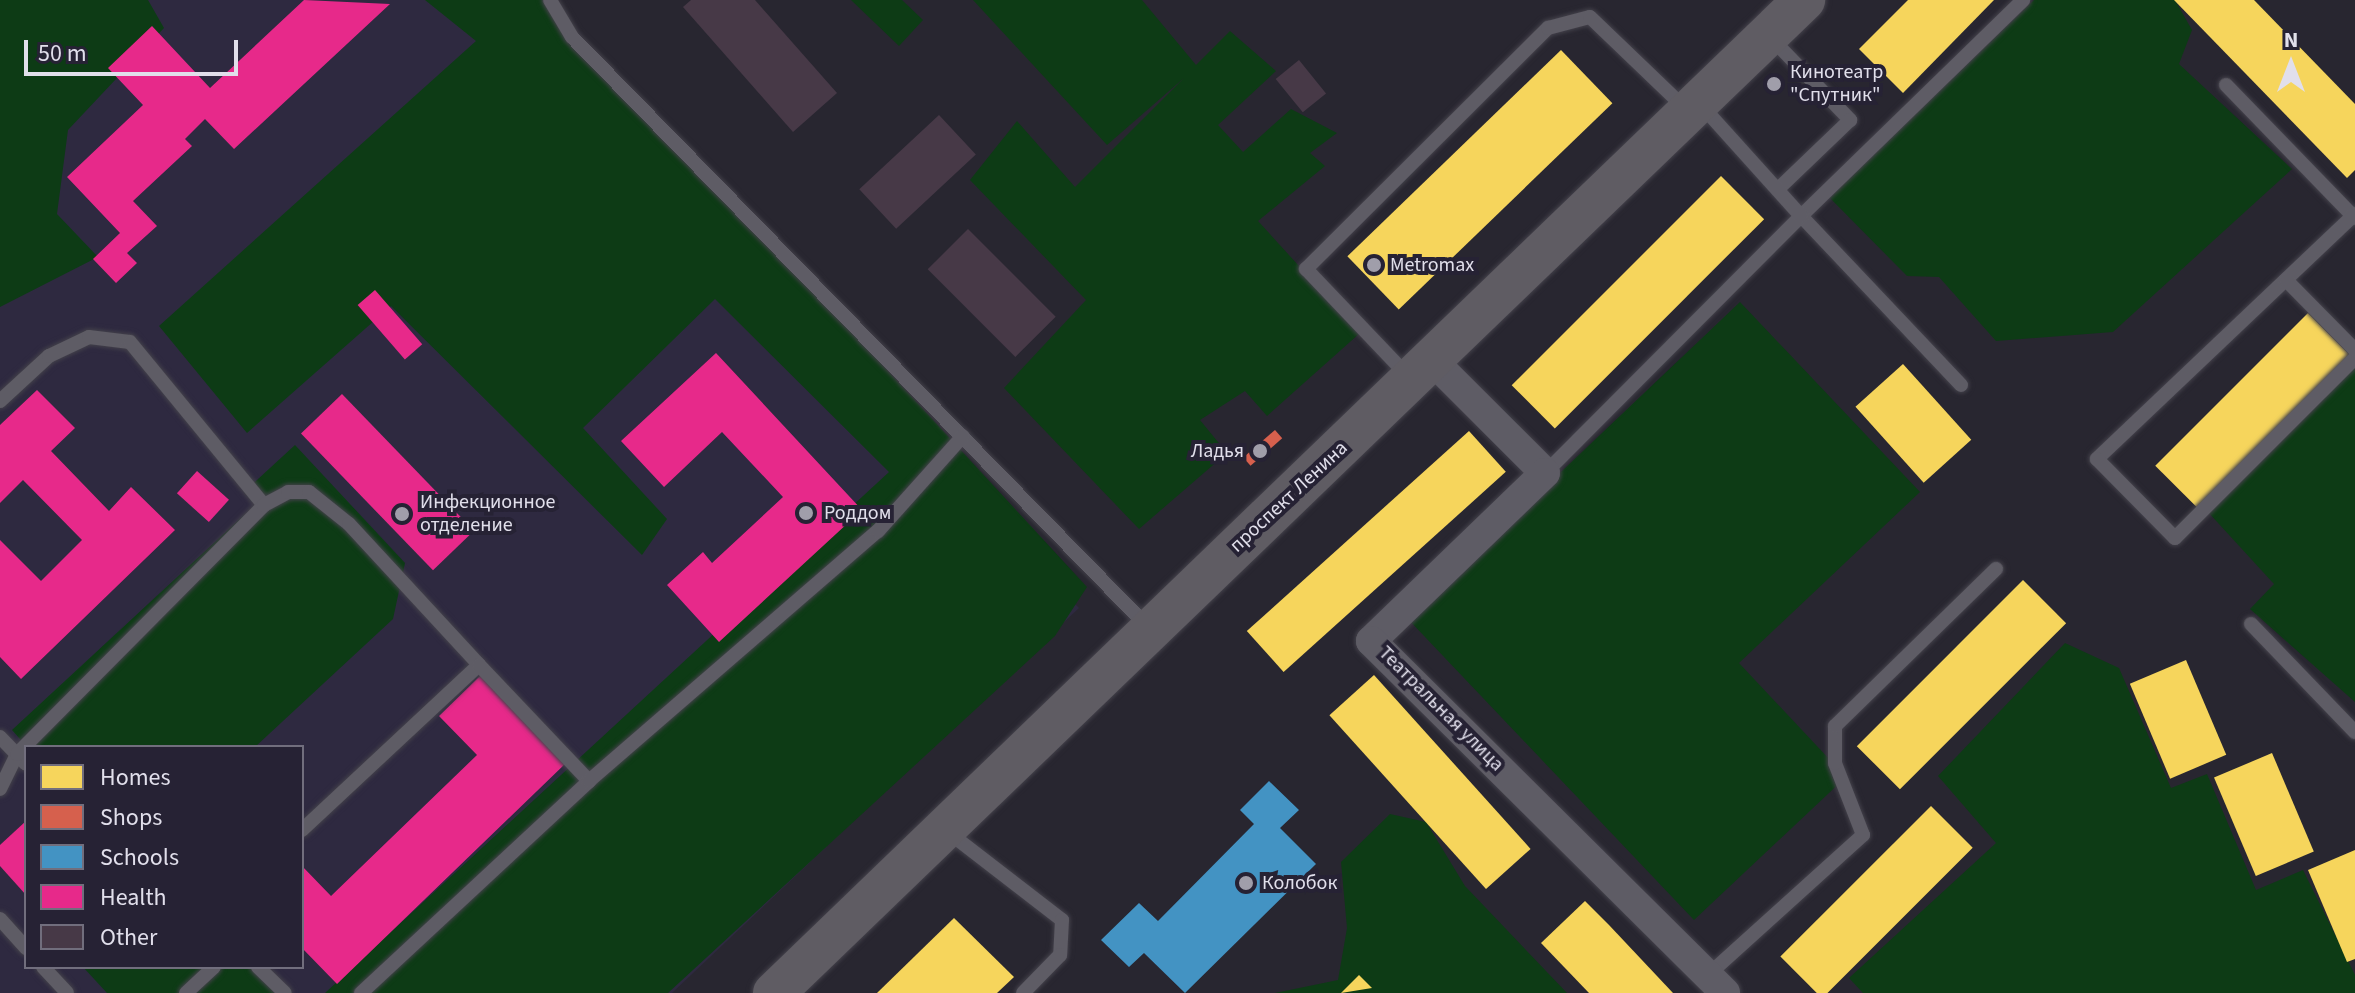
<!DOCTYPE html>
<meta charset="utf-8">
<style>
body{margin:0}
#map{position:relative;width:2355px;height:993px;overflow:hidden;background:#282630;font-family:"Source Sans 3",sans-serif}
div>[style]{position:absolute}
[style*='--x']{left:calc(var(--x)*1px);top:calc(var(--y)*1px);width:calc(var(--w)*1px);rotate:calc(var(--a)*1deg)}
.built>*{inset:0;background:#2e2940}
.green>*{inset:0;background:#0d3b15}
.homes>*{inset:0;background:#f6d55c;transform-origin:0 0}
.shops>*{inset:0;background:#d6604d;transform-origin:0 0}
.schools>*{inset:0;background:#4393c3}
.health>*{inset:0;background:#e7298a;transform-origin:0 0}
.building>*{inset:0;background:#473947;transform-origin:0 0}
.roads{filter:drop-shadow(0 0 2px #43414a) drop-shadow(0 0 2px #43414a)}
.lane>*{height:14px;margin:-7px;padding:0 7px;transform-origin:7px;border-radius:7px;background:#5e5c65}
.street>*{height:30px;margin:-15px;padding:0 15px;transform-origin:15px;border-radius:15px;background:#5e5c65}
.secondary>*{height:42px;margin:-21px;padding:0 21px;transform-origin:21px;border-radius:21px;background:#5f5c63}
.dots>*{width:22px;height:22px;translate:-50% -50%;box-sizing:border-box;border:4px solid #262234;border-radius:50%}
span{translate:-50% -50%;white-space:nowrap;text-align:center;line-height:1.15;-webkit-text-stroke:8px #262234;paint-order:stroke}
.poi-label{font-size:20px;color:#e1dfeb}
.left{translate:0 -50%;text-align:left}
.right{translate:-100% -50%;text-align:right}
.street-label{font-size:20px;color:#e1dfeb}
.legend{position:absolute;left:24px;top:745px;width:280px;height:224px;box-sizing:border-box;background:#262234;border:2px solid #716e7d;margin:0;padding:10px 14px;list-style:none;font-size:24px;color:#e1dfeb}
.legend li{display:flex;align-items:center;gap:16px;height:40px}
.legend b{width:40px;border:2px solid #716e7d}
.north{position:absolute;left:2251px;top:24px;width:80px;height:80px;-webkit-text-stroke:6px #262234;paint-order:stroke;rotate:0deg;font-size:22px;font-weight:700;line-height:32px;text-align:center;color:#e1dfeb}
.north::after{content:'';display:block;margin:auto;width:28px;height:36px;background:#e1dfeb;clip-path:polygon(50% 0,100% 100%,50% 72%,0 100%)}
.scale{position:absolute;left:24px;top:40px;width:214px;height:36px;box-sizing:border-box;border:4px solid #e1dfeb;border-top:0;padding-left:10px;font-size:24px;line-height:28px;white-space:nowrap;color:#e1dfeb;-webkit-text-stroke:6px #262234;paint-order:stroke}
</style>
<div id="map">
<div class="built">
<div style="clip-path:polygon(evenodd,33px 0,491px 0,1079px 608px,672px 993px,0 993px,0 30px,33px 0,26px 747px,302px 747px,302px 967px,26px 967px,26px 747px)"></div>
</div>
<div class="green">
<div style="clip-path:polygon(0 0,148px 0,164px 28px,68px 130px,57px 214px,98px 257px,0 307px)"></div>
<div style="clip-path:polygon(425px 0,546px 0,1087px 587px,1055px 636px,668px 993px,325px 993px,889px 472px,715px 299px,583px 428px,667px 519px,642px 555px,391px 306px,247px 433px,159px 326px,476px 41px)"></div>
<div style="clip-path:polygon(851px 0,902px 0,923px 20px,899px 46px)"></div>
<div style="clip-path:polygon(973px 0,1142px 0,1196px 65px,1230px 31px,1276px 71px,1218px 125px,1243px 152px,1291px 109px,1337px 133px,1310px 153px,1325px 166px,1258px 221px,1360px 333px,1267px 416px,1245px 391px,1200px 420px,1227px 453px,1139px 529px,1004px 388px,1086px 300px,970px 180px,1017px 121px,1075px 187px,1184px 78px,1107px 145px)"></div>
<div style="clip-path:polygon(2034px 0,2175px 0,2192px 30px,2179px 64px,2292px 169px,2113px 332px,1996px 341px,1939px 277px,1907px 276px,1829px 197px)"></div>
<div style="clip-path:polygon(1740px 302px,1920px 492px,1739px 663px,1846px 777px,1694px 920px,1407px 618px)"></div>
<div style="clip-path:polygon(2355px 362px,2355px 702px,2250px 609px,2274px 584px,2208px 512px)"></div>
<div style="clip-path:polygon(295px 445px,405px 563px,393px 619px,255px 747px,27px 747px,12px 730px,255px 505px,244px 492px)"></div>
<div style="clip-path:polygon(2065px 643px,2119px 668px,2171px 788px,2207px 774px,2256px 890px,2303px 870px,2355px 975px,2355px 993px,1863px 993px,1849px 978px,1996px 843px,1938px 776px)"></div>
<div style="clip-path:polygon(1390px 814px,1426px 822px,1465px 886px,1567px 993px,1275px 993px,1338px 980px,1347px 928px,1341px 862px)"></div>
<div style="clip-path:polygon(83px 967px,268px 967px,292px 993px,107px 993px)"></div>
</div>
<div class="homes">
<div style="clip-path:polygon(1908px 0,1994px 0,1903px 93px,1859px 49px)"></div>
<div style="clip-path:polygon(2174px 0,2254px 0,2355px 104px,2355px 170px,2347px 178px)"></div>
<div style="left:1561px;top:50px;width:74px;height:297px;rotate:46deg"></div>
<div style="left:1721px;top:176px;width:61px;height:296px;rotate:45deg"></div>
<div style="left:2308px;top:313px;width:61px;height:216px;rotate:45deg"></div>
<div style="left:1903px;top:364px;width:102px;height:64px;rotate:48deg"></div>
<div style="left:1469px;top:431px;width:55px;height:299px;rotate:48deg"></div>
<div style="left:2023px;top:580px;width:61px;height:235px;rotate:45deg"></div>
<div style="left:2186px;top:660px;width:103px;height:61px;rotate:67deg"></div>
<div style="left:1374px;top:675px;width:234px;height:60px;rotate:48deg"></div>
<div style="left:2272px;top:753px;width:107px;height:63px;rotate:67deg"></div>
<div style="left:1931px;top:806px;width:59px;height:213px;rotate:45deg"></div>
<div style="clip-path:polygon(2355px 850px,2355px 959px,2347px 962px,2308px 870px)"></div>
<div style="clip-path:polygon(1585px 901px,1609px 925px,1673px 993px,1589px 993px,1541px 943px)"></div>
<div style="clip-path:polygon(954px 918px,1014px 977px,997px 993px,877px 993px)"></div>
<div style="clip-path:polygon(1359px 975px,1372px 988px,1341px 993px)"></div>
</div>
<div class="shops">
<div style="left:1275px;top:430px;width:11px;height:42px;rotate:49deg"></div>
</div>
<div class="schools">
<div style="clip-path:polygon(1269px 781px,1299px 810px,1280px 828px,1316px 864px,1185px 993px,1144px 953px,1129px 967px,1101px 940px,1139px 903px,1158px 921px,1254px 824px,1240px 810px)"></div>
</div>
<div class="health">
<div style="clip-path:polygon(304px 0,390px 4px,234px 149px,205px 119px,185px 139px,192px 146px,133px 201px,157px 226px,127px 253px,137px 263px,116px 283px,93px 259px,120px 233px,67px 177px,143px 105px,108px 68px,152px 26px,210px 88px)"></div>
<div style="left:375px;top:290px;width:72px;height:23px;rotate:49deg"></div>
<div style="clip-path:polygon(716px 353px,862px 510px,719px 642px,667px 585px,703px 552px,712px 563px,783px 497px,722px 432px,664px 487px,621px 441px)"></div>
<div style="clip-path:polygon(37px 390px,75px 428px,51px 451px,109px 511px,131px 487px,175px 530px,21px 679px,0 657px,0 540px,41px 581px,82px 540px,23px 480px,0 503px,0 425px)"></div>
<div style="left:342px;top:394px;width:190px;height:57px;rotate:46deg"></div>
<div style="left:197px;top:471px;width:43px;height:30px;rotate:42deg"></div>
<div style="clip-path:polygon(481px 675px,566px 763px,337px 984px,302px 948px,302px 866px,331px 896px,477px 755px,439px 716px)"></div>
<div style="clip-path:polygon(26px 821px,26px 895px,0 866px,0 845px)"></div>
</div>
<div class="building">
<div style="clip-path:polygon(691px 0,755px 0,837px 93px,793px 132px,683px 7px)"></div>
<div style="left:1299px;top:60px;width:43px;height:30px;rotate:51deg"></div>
<div style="left:939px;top:115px;width:54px;height:109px;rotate:47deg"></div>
<div style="left:968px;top:229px;width:124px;height:57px;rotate:45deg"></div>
</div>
<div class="roads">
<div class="lane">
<div style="--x:550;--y:0;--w:43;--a:59.3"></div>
<div style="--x:572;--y:37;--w:825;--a:45.69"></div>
<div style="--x:1769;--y:36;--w:117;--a:46"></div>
<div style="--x:1850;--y:120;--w:100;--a:136.2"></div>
<div style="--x:2226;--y:85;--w:185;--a:45.9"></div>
<div style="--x:2355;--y:214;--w:356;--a:136.5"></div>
<div style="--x:2097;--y:459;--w:111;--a:45.4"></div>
<div style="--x:2175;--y:538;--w:255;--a:-45"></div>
<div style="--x:2286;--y:280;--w:98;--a:45.4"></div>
<div style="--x:1408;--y:376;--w:148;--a:-133.6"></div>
<div style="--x:1306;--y:269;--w:342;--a:-44.9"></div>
<div style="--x:1548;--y:28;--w:43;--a:-14.7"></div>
<div style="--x:1590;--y:17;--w:134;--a:43.8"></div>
<div style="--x:1961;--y:385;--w:233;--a:-133.4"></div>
<div style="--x:1801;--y:216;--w:310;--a:-44.2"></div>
<div style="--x:0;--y:401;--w:67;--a:-42.6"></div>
<div style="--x:49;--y:356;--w:44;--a:-25.4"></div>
<div style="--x:89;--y:337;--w:41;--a:7"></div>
<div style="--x:130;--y:342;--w:211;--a:50.6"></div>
<div style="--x:1545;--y:473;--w:363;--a:-45.1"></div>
<div style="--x:1801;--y:216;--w:149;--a:-132"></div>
<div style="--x:2251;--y:624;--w:150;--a:46.1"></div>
<div style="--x:0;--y:737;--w:37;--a:46"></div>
<div style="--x:0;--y:789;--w:39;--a:-64"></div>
<div style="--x:17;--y:754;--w:351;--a:-45.2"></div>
<div style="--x:264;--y:505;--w:27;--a:-28"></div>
<div style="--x:288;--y:492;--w:21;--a:0"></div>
<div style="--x:309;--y:492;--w:51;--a:38.7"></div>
<div style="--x:349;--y:524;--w:192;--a:47.3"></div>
<div style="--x:302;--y:830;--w:242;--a:-43"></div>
<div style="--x:479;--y:665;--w:160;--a:46.5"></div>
<div style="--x:948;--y:832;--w:144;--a:37.7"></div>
<div style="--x:1062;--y:920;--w:35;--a:93"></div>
<div style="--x:1060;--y:955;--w:53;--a:134.2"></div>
<div style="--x:0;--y:919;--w:39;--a:48"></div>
<div style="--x:43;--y:967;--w:35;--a:47"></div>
<div style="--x:258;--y:967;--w:37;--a:44"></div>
<div style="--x:1708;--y:975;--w:209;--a:-42.1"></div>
<div style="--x:1863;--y:835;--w:77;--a:-111.3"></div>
<div style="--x:1835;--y:763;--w:37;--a:-90"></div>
<div style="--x:1835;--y:726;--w:225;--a:-44.3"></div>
<div style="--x:186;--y:993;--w:38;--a:-43"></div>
<div style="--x:361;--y:993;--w:311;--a:-42.9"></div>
<div style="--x:589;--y:781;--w:382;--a:-40.9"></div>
<div style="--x:878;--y:531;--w:127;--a:-48.2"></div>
</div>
<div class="street">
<div style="--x:1433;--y:361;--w:158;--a:45"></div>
<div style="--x:1545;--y:473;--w:242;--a:136"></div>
<div style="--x:1371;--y:641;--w:499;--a:44.8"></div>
</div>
<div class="secondary">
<div style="--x:774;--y:993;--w:1431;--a:-43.95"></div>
</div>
</div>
<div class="dots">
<div style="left:1774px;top:84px;background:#a09eaa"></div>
<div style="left:1374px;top:265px;background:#a09eaa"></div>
<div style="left:1260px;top:451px;background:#a09eaa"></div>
<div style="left:806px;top:513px;background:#a09eaa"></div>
<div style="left:402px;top:514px;background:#a09eaa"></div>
<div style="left:1246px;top:883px;background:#a09eaa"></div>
</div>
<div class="poi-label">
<span class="left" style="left:1790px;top:84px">Кинотеатр<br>"Спутник"</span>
<span class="left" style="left:1390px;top:265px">Metromax</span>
<span class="right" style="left:1244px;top:451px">Ладья</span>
<span class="left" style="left:420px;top:514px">Инфекционное<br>отделение</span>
<span class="left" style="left:824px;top:513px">Роддом</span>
<span class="left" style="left:1262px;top:883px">Колобок</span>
</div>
<div class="street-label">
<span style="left:1289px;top:497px;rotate:-43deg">проспект Ленина</span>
<span style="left:1441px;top:709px;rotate:45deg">Театральная улица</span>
</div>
<ul class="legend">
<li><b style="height:22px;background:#f6d55c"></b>Homes</li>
<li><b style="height:22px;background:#d6604d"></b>Shops</li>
<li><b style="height:22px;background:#4393c3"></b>Schools</li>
<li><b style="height:22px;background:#e7298a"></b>Health</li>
<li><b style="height:22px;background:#473947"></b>Other</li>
</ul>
<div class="north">N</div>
<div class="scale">50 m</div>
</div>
